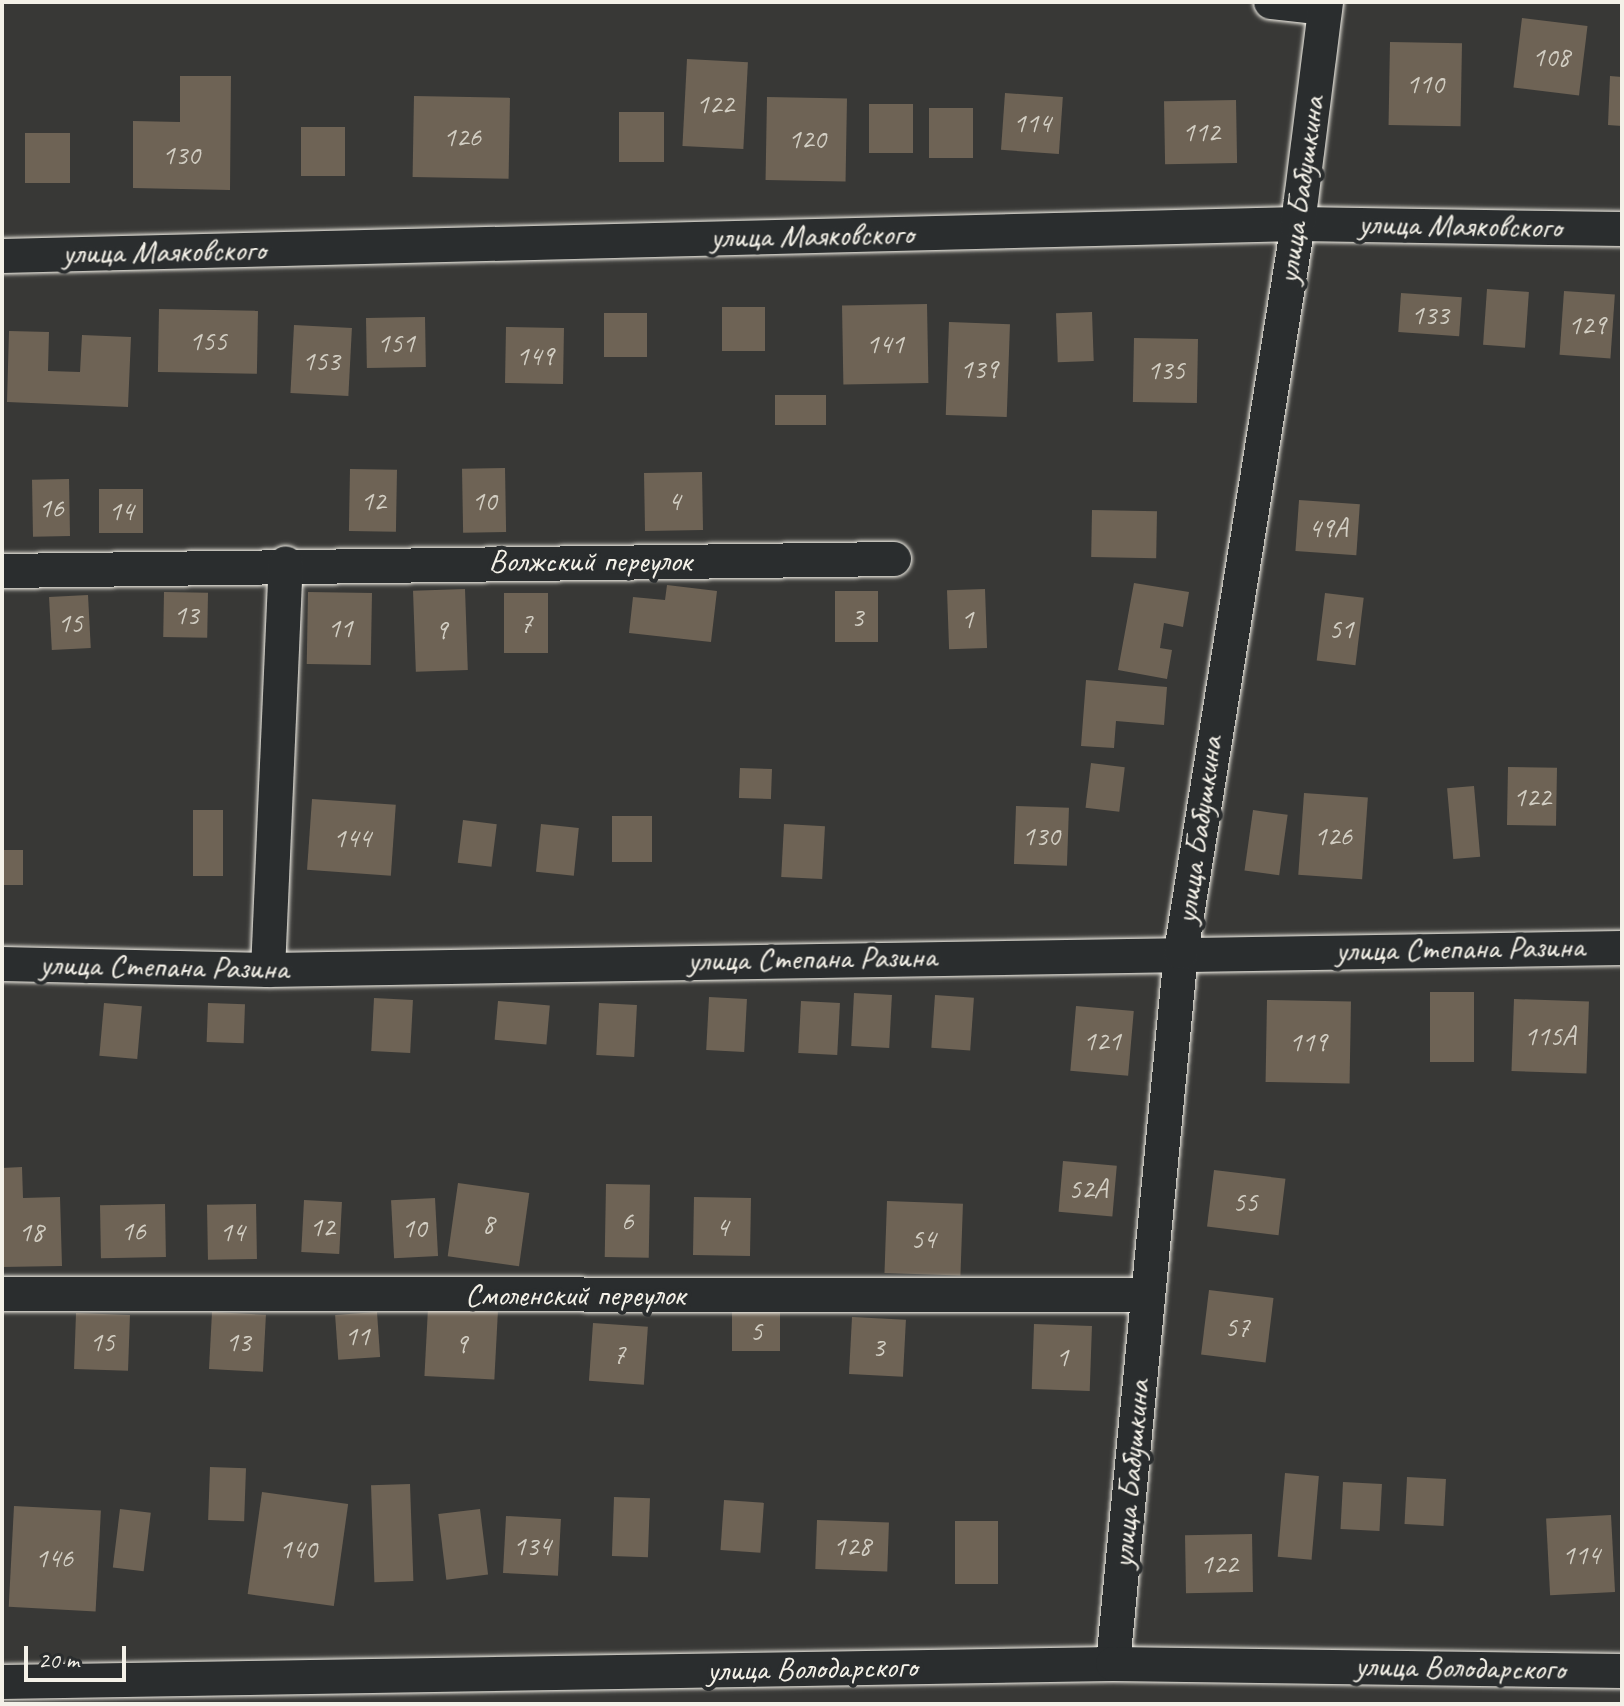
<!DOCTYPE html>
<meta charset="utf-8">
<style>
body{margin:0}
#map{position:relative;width:1624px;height:1706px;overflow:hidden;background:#383836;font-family:Caveat,sans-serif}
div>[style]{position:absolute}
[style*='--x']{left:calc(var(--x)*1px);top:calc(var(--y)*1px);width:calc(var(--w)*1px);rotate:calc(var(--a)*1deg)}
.building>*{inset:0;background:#6e6355;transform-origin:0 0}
.roads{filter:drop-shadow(0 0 2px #f4f1e8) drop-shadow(0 0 2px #f4f1e8)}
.minor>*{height:34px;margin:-17px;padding:0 17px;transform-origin:17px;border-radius:17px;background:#2a2d2e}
span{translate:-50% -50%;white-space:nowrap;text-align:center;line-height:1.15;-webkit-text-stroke:8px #2a2d2e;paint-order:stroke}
.number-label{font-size:28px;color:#d2cec3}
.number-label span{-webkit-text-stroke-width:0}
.street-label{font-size:32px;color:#f4f1e8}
.frame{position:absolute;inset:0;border:4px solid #f4f1e8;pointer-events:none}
.scale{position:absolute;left:24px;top:1646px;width:102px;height:36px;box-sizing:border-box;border:4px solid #f4f1e8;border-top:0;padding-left:10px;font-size:24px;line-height:28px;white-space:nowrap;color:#f4f1e8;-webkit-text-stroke:6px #2a2d2e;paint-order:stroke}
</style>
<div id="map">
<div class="building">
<div style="left:1522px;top:18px;width:66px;height:70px;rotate:7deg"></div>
<div style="left:1390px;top:42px;width:72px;height:83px;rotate:1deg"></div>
<div style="left:687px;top:59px;width:61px;height:87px;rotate:3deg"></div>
<div style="clip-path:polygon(180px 76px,231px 76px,230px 190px,133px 188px,133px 121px,180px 122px)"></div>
<div style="clip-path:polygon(1610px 76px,1622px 77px,1622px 126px,1608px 125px)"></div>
<div style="left:1005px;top:93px;width:58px;height:57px;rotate:4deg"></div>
<div style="left:414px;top:96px;width:96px;height:81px;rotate:1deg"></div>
<div style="left:767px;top:97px;width:80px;height:83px;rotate:1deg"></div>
<div style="left:1236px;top:100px;width:63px;height:72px;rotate:89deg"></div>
<div style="left:869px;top:104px;width:44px;height:49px"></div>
<div style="left:929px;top:108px;width:44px;height:50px"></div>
<div style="left:619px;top:112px;width:45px;height:50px"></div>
<div style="left:301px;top:127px;width:44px;height:49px"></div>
<div style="left:25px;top:133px;width:45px;height:50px"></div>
<div style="left:1487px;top:289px;width:42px;height:56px;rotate:4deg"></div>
<div style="left:1564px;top:291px;width:51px;height:64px;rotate:4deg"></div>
<div style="left:1401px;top:293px;width:61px;height:39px;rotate:4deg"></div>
<div style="left:927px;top:304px;width:79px;height:85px;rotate:89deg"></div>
<div style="left:722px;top:307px;width:43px;height:44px"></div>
<div style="left:159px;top:309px;width:99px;height:63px;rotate:1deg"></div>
<div style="left:1092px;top:312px;width:49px;height:36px;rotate:88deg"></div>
<div style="left:604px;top:313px;width:43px;height:44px"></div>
<div style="left:425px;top:317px;width:50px;height:59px;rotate:89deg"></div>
<div style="left:949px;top:322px;width:61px;height:93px;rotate:2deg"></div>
<div style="left:294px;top:325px;width:58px;height:68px;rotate:3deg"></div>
<div style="left:506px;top:327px;width:58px;height:56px;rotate:1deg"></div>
<div style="clip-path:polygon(9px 331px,49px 332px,48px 371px,80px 372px,82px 335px,131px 337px,128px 407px,7px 402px)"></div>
<div style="left:1134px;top:338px;width:64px;height:64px;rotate:1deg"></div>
<div style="left:826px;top:395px;width:30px;height:51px;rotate:90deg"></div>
<div style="left:505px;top:468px;width:64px;height:43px;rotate:89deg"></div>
<div style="left:350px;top:469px;width:47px;height:62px;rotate:1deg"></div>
<div style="left:702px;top:472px;width:58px;height:58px;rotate:89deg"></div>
<div style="left:69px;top:479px;width:57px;height:37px;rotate:89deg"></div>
<div style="left:99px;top:489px;width:44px;height:44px"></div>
<div style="left:1299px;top:500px;width:61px;height:51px;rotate:4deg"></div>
<div style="left:1092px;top:510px;width:65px;height:47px;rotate:1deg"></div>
<div style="clip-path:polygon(1134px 583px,1189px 592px,1183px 627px,1164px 623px,1160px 648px,1172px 650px,1167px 679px,1118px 670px)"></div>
<div style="clip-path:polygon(667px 585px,717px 591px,711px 642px,629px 633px,633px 597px,665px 600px)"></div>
<div style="left:465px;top:589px;width:81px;height:52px;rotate:88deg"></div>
<div style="left:985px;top:589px;width:59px;height:38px;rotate:88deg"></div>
<div style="left:878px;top:591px;width:51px;height:43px;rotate:90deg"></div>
<div style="left:164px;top:592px;width:44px;height:45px;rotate:1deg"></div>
<div style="left:308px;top:592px;width:64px;height:72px;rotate:1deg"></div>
<div style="left:504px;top:593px;width:44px;height:60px"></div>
<div style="left:1325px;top:593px;width:39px;height:68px;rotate:7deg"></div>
<div style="left:88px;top:595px;width:53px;height:39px;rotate:87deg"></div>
<div style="clip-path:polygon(1086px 680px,1167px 687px,1164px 725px,1116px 721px,1114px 748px,1081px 746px)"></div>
<div style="left:1091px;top:763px;width:34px;height:45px;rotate:7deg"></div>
<div style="left:1508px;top:767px;width:49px;height:58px;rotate:1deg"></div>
<div style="left:740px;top:768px;width:32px;height:30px;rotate:2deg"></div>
<div style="left:1474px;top:786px;width:71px;height:27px;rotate:85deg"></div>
<div style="left:1304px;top:793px;width:64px;height:82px;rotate:4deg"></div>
<div style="left:312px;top:799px;width:84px;height:71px;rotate:4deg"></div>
<div style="left:1016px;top:806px;width:53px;height:58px;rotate:2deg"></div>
<div style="left:193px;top:810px;width:30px;height:66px"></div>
<div style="left:1253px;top:810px;width:35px;height:61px;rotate:8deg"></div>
<div style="left:652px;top:816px;width:46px;height:40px;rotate:90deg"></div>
<div style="left:463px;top:820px;width:34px;height:43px;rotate:7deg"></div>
<div style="left:541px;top:824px;width:38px;height:48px;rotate:6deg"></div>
<div style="left:784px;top:824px;width:41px;height:53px;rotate:3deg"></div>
<div style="left:2px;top:850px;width:21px;height:35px"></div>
<div style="left:1430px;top:992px;width:44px;height:70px"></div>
<div style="left:854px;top:993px;width:38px;height:53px;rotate:3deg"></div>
<div style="left:935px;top:995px;width:39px;height:53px;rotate:4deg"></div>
<div style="left:709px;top:997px;width:38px;height:53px;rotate:3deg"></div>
<div style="left:374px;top:998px;width:39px;height:53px;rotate:3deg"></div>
<div style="left:1514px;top:999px;width:75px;height:72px;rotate:2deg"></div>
<div style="left:1267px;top:1000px;width:84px;height:82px;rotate:1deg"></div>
<div style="left:498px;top:1001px;width:52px;height:39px;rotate:5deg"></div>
<div style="left:801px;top:1001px;width:39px;height:52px;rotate:3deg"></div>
<div style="left:104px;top:1003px;width:38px;height:53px;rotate:5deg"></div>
<div style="left:208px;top:1003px;width:37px;height:39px;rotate:2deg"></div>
<div style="left:599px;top:1003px;width:38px;height:52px;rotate:3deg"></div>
<div style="left:1076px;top:1006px;width:58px;height:65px;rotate:5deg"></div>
<div style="left:1063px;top:1161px;width:54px;height:51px;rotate:5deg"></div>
<div style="clip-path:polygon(22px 1167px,23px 1198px,60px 1197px,62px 1266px,2px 1267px,2px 1168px)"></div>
<div style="left:1214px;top:1170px;width:72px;height:57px;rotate:7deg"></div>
<div style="left:458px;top:1183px;width:72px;height:74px;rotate:8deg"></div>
<div style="left:606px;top:1184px;width:44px;height:73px;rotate:1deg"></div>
<div style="left:694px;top:1197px;width:57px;height:58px;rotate:1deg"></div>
<div style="left:435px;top:1198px;width:58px;height:44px;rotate:87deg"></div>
<div style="left:304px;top:1200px;width:38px;height:52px;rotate:3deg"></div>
<div style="left:887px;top:1201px;width:76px;height:72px;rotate:2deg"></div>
<div style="left:165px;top:1204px;width:53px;height:65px;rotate:89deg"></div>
<div style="left:256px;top:1204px;width:55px;height:49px;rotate:89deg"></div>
<div style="left:1209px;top:1290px;width:65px;height:65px;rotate:7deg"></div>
<div style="left:428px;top:1308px;width:70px;height:68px;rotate:3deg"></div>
<div style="left:732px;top:1311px;width:48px;height:40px"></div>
<div style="left:212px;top:1312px;width:54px;height:57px;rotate:3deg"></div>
<div style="left:377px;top:1312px;width:45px;height:42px;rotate:86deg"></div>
<div style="left:76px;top:1313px;width:54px;height:56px;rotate:2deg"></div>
<div style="left:852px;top:1317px;width:54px;height:57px;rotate:3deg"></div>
<div style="left:593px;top:1323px;width:55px;height:58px;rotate:4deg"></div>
<div style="left:1034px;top:1324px;width:58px;height:65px;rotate:2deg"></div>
<div style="left:210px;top:1467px;width:36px;height:53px;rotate:2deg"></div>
<div style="left:1285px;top:1473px;width:34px;height:84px;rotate:5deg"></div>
<div style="left:1407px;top:1477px;width:39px;height:47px;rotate:3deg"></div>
<div style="left:1343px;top:1482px;width:39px;height:47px;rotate:3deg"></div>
<div style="left:410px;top:1484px;width:97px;height:39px;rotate:88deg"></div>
<div style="left:262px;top:1492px;width:87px;height:103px;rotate:8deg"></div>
<div style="left:614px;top:1497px;width:36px;height:59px;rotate:2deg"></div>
<div style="left:724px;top:1500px;width:40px;height:50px;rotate:4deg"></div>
<div style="left:14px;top:1506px;width:87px;height:101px;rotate:3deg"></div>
<div style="left:120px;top:1509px;width:31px;height:59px;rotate:7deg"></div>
<div style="left:480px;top:1509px;width:66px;height:42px;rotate:83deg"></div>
<div style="left:1611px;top:1515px;width:77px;height:65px;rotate:87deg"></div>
<div style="left:506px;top:1516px;width:55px;height:57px;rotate:3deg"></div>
<div style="left:817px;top:1520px;width:72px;height:49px;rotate:2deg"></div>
<div style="left:955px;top:1521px;width:43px;height:63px"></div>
<div style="left:1252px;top:1534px;width:58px;height:67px;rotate:89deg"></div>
</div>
<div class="roads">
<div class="minor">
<div style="--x:1271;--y:2;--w:54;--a:6.3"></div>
<div style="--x:2;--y:256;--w:1296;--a:-1.41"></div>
<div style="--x:1298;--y:224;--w:324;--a:0.9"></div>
<div style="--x:2;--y:571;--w:892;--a:-0.77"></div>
<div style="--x:2;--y:964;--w:266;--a:1.3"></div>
<div style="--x:268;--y:970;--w:1354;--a:-0.93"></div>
<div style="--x:268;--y:970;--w:407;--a:-87.5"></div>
<div style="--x:2;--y:1294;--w:1145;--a:0.05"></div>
<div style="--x:1113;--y:1664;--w:715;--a:-84.54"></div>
<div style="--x:1181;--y:952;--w:737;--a:-80.87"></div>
<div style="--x:1298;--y:224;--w:224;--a:-82.8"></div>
<div style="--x:2;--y:1682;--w:1111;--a:-0.93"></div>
<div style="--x:1113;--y:1664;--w:509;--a:0.79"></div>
</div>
</div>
<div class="number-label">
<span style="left:1551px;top:57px">108</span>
<span style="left:1425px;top:84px">110</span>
<span style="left:715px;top:104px">122</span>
<span style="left:1032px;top:123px">114</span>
<span style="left:1201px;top:132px">112</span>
<span style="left:462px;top:137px">126</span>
<span style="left:807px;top:139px">120</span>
<span style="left:181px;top:155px">130</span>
<span style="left:1430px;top:315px">133</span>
<span style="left:1587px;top:325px">129</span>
<span style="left:208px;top:341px">155</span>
<span style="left:396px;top:343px">151</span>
<span style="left:885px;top:344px">141</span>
<span style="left:535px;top:356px">149</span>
<span style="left:321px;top:361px">153</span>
<span style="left:979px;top:369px">139</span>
<span style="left:1166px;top:370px">135</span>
<span style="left:373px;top:501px">12</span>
<span style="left:484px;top:501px">10</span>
<span style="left:674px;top:501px">4</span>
<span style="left:51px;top:508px">16</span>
<span style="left:121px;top:511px">14</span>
<span style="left:1328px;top:528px">49А</span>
<span style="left:186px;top:615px">13</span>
<span style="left:857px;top:617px">3</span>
<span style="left:967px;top:619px">1</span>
<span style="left:70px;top:623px">15</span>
<span style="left:526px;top:623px">7</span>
<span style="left:340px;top:628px">11</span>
<span style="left:1341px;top:629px">51</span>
<span style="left:441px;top:630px">9</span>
<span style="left:1532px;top:797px">122</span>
<span style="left:1041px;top:836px">130</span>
<span style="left:1333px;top:836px">126</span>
<span style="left:352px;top:838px">144</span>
<span style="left:1550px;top:1036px">115А</span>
<span style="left:1102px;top:1041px">121</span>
<span style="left:1308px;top:1042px">119</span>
<span style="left:1088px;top:1189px">52А</span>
<span style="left:1245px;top:1202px">55</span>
<span style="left:627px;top:1221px">6</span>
<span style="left:488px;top:1224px">8</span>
<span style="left:322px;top:1227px">12</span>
<span style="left:722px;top:1227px">4</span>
<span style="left:414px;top:1228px">10</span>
<span style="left:133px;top:1231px">16</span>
<span style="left:31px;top:1232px">18</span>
<span style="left:232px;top:1232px">14</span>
<span style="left:923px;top:1239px">54</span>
<span style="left:1237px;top:1327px">57</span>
<span style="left:756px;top:1331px">5</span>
<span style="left:357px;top:1336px">11</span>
<span style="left:102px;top:1342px">15</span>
<span style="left:238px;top:1342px">13</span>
<span style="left:461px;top:1344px">9</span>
<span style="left:878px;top:1347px">3</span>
<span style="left:619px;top:1354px">7</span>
<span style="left:1062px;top:1357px">1</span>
<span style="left:532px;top:1546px">134</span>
<span style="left:852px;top:1546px">128</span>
<span style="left:298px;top:1549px">140</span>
<span style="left:1581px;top:1555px">114</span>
<span style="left:54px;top:1558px">146</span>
<span style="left:1219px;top:1564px">122</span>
</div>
<div class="street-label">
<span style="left:1301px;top:190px;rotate:-82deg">улица Бабушкина</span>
<span style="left:1460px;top:226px;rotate:1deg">улица Маяковского</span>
<span style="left:812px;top:236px;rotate:-1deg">улица Маяковского</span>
<span style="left:164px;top:252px;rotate:-1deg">улица Маяковского</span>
<span style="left:590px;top:561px">Волжский переулок</span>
<span style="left:1199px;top:830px;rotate:-82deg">улица Бабушкина</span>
<span style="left:1460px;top:949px;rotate:-1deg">улица Степана Разина</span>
<span style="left:812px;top:959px;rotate:-1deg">улица Степана Разина</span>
<span style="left:164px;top:967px;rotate:1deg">улица Степана Разина</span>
<span style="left:575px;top:1295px">Смоленский переулок</span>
<span style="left:1131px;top:1474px;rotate:-85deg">улица Бабушкина</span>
<span style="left:1460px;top:1668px;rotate:1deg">улица Володарского</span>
<span style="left:812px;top:1669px;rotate:-1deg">улица Володарского</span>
</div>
<div class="frame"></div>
<div class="scale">20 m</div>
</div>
